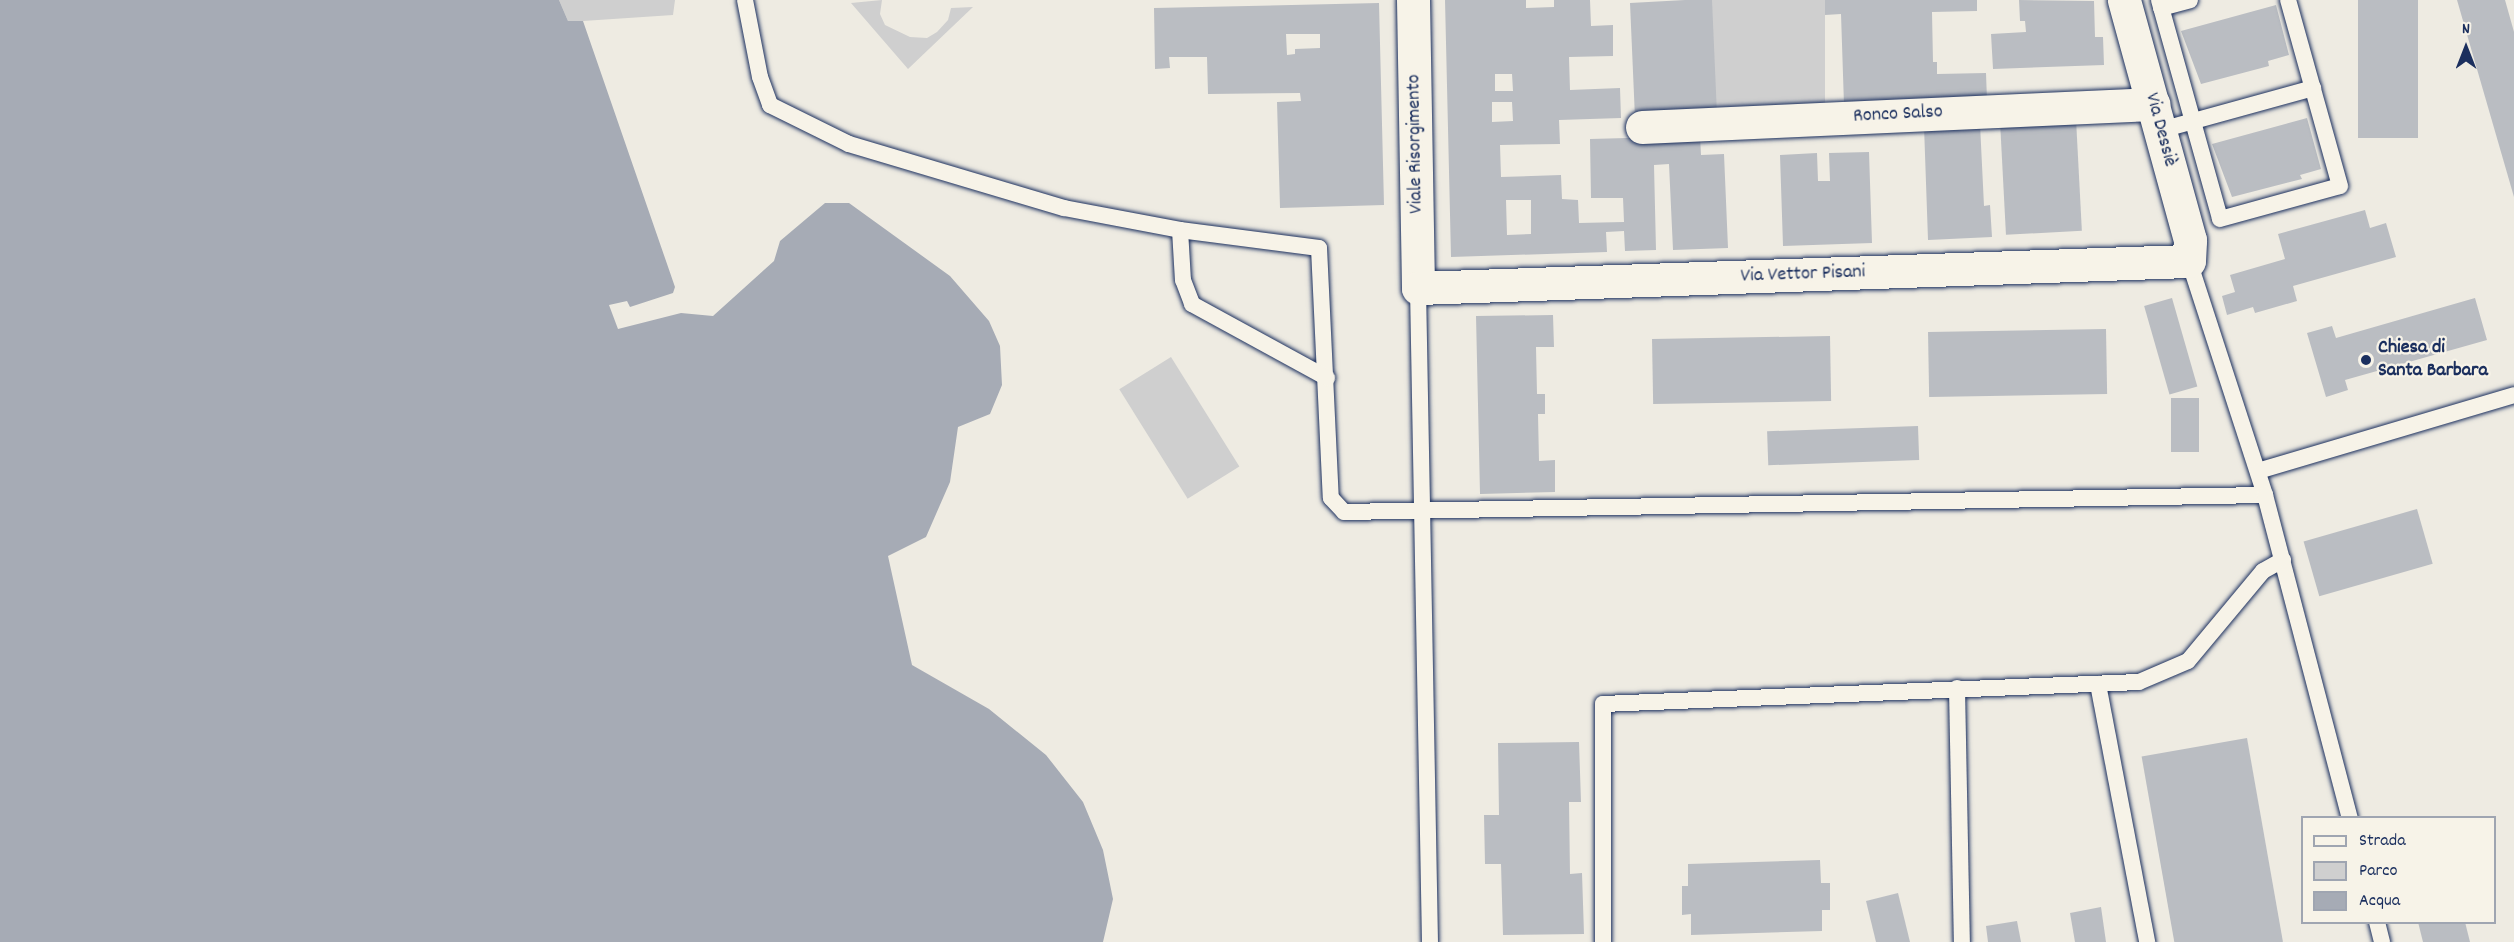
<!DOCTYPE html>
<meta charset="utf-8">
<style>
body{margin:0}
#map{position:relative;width:2514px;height:942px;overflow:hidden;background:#eeebe2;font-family:Dekko,sans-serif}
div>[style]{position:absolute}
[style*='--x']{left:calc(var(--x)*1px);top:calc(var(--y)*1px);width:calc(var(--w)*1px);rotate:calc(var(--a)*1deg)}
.green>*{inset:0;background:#cfcfcf;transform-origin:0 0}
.water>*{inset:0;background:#a6abb5}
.building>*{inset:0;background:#babdc2;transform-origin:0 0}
.roads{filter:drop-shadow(0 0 2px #1b2f5e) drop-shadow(0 0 2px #1b2f5e)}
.service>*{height:16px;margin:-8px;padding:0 8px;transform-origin:8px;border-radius:8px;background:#f7f3e8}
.minor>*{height:33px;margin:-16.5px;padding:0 16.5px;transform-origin:16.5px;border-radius:16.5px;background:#f7f3e8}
.tertiary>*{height:33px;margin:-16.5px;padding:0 16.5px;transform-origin:16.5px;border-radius:16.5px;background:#f7f3e8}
.dots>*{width:16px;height:16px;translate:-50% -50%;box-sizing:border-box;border:3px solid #f7f3e8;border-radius:50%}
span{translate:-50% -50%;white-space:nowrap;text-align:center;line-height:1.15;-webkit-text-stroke:4.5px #f7f3e8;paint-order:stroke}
.street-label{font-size:20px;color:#1b2f5e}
.poi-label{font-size:20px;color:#1b2f5e;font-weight:700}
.left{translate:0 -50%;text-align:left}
.legend{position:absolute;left:2301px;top:816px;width:195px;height:108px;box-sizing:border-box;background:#f7f3e8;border:2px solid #9fa5b1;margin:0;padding:8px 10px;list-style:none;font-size:18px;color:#1b2f5e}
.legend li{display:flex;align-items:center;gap:12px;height:30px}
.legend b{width:30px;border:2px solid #9fa5b1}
.north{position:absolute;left:2436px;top:18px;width:60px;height:60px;-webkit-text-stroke:4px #f7f3e8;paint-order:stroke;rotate:0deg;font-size:16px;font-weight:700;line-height:24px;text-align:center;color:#1b2f5e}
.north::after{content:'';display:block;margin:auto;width:21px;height:27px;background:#1b2f5e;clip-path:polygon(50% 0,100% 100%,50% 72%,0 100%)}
</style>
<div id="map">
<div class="green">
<div style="clip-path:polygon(559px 0,675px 0,673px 15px,583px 21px,568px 21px)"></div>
<div style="clip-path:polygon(882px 0,880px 14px,885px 25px,910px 37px,927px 38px,937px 32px,948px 20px,951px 8px,973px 7px,908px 69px,851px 3px)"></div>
<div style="left:1712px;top:0;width:113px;height:115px"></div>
<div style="left:1171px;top:357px;width:129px;height:61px;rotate:58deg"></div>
</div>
<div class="water">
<div style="clip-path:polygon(0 0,559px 0,568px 21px,583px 21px,675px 287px,673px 293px,630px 307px,627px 301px,609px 305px,618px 329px,681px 313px,713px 316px,774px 261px,780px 241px,825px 203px,849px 203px,950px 276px,989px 321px,1000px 346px,1002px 385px,990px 414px,958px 427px,950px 482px,926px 537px,888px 556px,912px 665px,989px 709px,1046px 755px,1083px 802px,1103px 850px,1113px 899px,1103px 942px,0 942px)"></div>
</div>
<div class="building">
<div style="clip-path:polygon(evenodd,1445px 0,1526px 0,1526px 8px,1554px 7px,1554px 0,1590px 0,1591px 26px,1613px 25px,1613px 56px,1569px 57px,1570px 90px,1620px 88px,1621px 118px,1559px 120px,1560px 144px,1500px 145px,1501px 177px,1561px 175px,1562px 199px,1578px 200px,1579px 223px,1624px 222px,1623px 198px,1591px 198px,1590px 139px,1700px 136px,1701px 155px,1724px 154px,1728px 248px,1673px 250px,1669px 164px,1654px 165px,1656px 250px,1625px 251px,1624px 231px,1606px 232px,1607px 252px,1451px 257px,1445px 0,1495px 74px,1512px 74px,1513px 91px,1495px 91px,1495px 74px,1445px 0,1492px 102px,1512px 102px,1513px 121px,1492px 122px,1492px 102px,1445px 0,1506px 200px,1531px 200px,1531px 234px,1507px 235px,1506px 200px)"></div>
<div style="clip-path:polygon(1685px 0,1712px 0,1717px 115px,1635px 118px,1630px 3px)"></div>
<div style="clip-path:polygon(1825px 0,1977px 0,1977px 11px,1932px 12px,1933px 62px,1937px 62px,1937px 74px,1986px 73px,1987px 100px,1844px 105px,1841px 14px,1825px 15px)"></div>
<div style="clip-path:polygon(2019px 0,2094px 1px,2095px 37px,2103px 37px,2104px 65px,1993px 69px,1991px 34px,2026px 32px,2025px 21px,2020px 21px)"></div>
<div style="left:2358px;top:0;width:60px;height:138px"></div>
<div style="clip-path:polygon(2457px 0,2505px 0,2514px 32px,2514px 197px)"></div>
<div style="clip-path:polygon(evenodd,1379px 3px,1384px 205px,1280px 208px,1277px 102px,1301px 101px,1300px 93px,1208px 94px,1207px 57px,1169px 57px,1170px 68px,1155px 69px,1154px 8px,1379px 3px,1286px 34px,1320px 34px,1320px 48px,1295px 49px,1295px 54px,1287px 55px,1286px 34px)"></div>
<div style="clip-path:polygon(2276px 5px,2289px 55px,2268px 61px,2269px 66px,2201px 84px,2181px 31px)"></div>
<div style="clip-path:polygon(2307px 118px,2321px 169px,2300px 175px,2302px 179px,2232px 197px,2212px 144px)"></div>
<div style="left:2076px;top:119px;width:112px;height:76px;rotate:87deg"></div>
<div style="clip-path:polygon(1980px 124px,1984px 206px,1990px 205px,1992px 237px,1928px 240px,1924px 126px)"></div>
<div style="clip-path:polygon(1869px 152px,1872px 243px,1783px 246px,1780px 155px,1817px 153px,1818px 181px,1830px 181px,1829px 153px)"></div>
<div style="clip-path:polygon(2365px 210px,2370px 228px,2386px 223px,2396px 257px,2293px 286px,2297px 301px,2255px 313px,2253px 307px,2227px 315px,2222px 296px,2235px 292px,2230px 275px,2285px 259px,2278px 234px)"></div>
<div style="left:2172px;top:298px;width:92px;height:29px;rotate:74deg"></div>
<div style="clip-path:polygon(2475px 298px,2487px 340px,2345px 380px,2348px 390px,2326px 397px,2307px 333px,2332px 326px,2336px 338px)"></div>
<div style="clip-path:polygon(1553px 315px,1554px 347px,1536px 347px,1537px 394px,1545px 394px,1545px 414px,1538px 414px,1539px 461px,1555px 460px,1555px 492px,1480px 494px,1476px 316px)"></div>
<div style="left:2106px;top:329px;width:65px;height:178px;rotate:89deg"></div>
<div style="left:1830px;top:336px;width:65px;height:178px;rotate:89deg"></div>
<div style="left:2171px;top:398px;width:28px;height:54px"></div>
<div style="left:1918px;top:426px;width:34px;height:151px;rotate:88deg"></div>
<div style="left:2417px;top:509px;width:57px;height:118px;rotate:74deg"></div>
<div style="left:2247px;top:738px;width:207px;height:107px;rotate:80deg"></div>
<div style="clip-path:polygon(1579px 742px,1581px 802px,1569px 802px,1570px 874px,1582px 873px,1584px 934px,1503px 935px,1501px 864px,1485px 864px,1484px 815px,1499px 815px,1498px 743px)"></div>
<div style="clip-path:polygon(1820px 860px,1821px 883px,1830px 883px,1830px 910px,1822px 910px,1822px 931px,1691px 935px,1691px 914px,1682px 915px,1682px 886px,1688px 886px,1688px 864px)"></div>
<div style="clip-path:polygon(1898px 893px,1910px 942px,1876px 942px,1866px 901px)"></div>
<div style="clip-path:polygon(2101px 907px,2106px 942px,2075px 942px,2070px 913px)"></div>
<div style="clip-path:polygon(2017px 921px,2021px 942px,1988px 942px,1986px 926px)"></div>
<div style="clip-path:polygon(2418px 922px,2465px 922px,2470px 942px,2423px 942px)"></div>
</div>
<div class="roads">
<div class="service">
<div style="--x:745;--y:0;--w:78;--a:79"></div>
<div style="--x:760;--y:77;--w:30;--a:70"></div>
<div style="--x:770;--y:105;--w:88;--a:26.3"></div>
<div style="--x:849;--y:144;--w:224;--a:16.6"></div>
<div style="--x:1064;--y:208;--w:118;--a:10.7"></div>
<div style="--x:1180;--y:230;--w:140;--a:7.4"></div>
<div style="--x:1319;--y:248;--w:250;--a:87.3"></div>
<div style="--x:1331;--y:498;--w:19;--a:47"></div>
<div style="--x:1344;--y:512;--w:921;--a:-1.06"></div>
<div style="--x:2159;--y:0;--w:227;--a:74.4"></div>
<div style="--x:2220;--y:219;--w:124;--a:-15.4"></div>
<div style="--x:2340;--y:186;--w:193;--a:-105.6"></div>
<div style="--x:2161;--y:8;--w:30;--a:-15"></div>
<div style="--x:2161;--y:130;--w:158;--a:-15.4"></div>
<div style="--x:1180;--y:230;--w:50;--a:86.6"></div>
<div style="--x:1183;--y:280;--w:26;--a:69"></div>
<div style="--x:1192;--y:304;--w:154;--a:28.7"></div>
<div style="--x:2189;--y:261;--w:246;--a:72"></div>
<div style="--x:2265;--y:495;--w:334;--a:75.3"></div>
<div style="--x:1418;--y:288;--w:654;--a:88.95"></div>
<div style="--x:2258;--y:471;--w:267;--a:-16.5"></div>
<div style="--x:2098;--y:684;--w:263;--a:79.2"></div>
<div style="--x:1957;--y:688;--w:254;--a:88.9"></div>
<div style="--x:2377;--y:922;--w:21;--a:76"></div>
<div style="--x:1603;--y:942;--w:238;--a:-90"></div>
<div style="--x:1603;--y:704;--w:536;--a:-2.35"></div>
<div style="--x:2139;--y:682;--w:53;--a:-23.2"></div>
<div style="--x:2188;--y:661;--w:117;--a:-50.2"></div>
<div style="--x:2263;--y:571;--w:23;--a:-29"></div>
</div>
<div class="minor">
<div style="--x:1642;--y:127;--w:512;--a:-2.58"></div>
</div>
<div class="tertiary">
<div style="--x:1413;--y:0;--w:288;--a:89"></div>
<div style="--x:1418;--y:288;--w:771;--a:-2.01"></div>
<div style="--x:2189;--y:261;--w:21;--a:-87"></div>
<div style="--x:2190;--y:240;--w:249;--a:-105.4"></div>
</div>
</div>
<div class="dots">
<div style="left:2366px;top:360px;background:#1b2f5e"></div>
</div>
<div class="street-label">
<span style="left:1898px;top:115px;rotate:-3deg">Ronco Salso</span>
<span style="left:2160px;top:130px;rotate:75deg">Via Dessiè</span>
<span style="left:1416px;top:144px;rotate:-91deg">Viale Risorgimento</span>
<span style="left:1803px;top:275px;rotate:-2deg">Via Vettor Pisani</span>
</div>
<div class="poi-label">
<span class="left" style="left:2378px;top:360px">Chiesa di<br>Santa Barbara</span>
</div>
<ul class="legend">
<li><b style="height:8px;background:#f7f3e8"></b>Strada</li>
<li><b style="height:16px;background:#cfcfcf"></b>Parco</li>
<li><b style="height:16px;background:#a6abb5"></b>Acqua</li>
</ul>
<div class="north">N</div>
</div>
